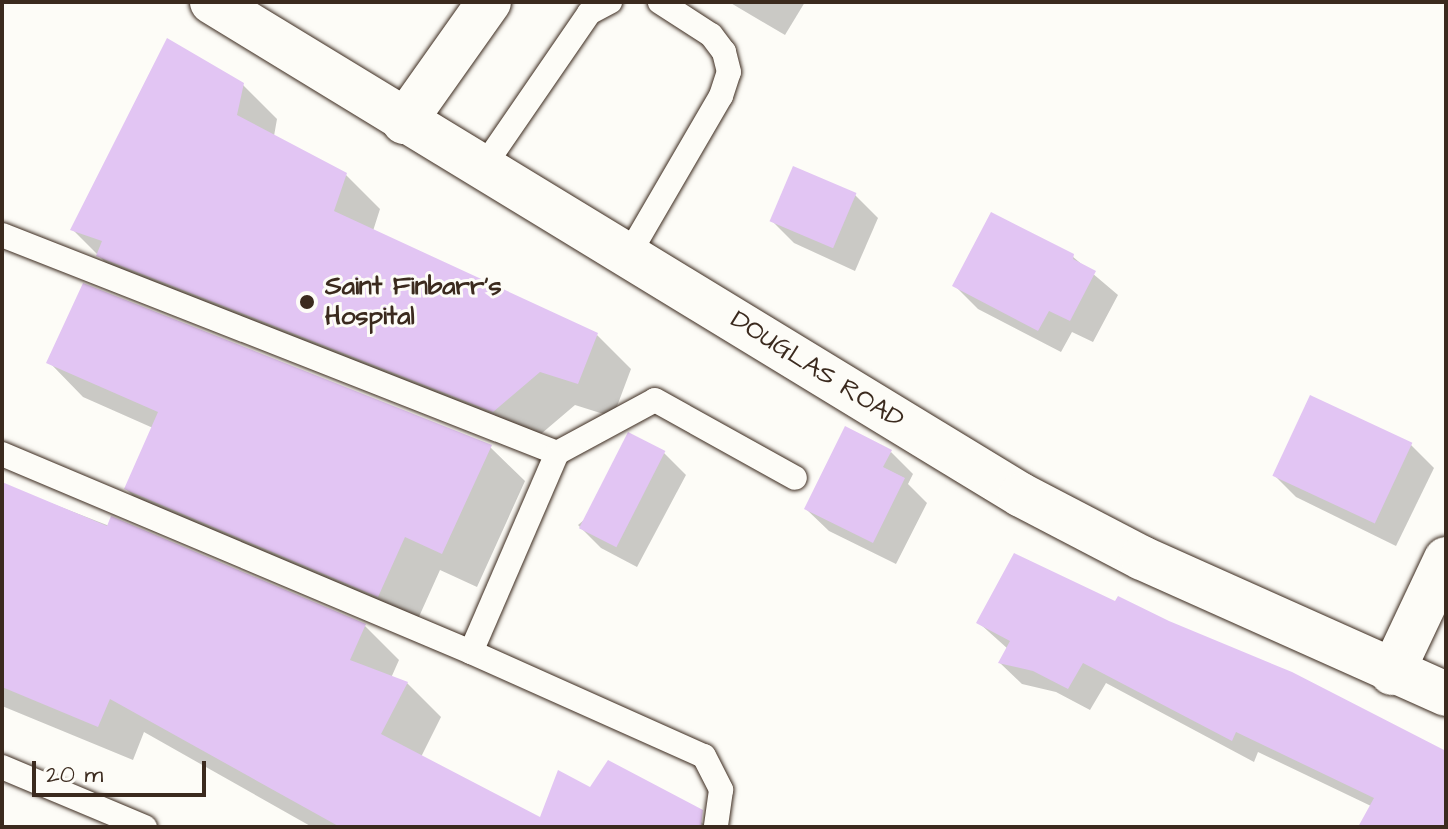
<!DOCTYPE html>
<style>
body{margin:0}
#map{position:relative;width:1448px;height:829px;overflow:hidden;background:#fdfcf7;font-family:"Architects Daughter",sans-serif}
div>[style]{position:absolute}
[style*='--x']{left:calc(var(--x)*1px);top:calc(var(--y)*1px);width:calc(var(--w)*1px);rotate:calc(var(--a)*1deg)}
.shadow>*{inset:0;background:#0003}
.building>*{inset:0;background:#e2c5f3;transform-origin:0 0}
.roads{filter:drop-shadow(0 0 2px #3b2a1e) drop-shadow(0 0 2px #3b2a1e)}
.service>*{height:24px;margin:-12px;padding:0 12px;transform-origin:12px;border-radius:12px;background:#fdfcf7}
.minor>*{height:44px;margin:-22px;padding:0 22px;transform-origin:22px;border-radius:22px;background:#fdfcf7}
.secondary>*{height:44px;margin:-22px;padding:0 22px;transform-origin:22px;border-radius:22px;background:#fdfcf7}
.dots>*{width:22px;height:22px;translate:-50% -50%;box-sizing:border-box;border:4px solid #fdfcf7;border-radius:50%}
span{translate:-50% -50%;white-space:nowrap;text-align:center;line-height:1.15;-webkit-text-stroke:6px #fdfcf7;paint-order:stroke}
.poi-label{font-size:26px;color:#3b2a1e;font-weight:700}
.left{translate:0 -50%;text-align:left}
.street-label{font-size:26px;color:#3b2a1e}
.frame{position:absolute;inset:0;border:4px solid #3b2a1e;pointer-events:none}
.scale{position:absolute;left:32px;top:761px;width:174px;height:36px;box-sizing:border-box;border:4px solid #3b2a1e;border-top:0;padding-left:10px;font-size:24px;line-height:28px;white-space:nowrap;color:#3b2a1e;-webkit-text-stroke:6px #fdfcf7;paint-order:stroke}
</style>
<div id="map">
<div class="shadow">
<div style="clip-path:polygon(729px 2px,805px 2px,785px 35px)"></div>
<div style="clip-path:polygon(243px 85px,277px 119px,274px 136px,346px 175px,380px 209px,373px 231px,596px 334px,631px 369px,613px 417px,575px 405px,528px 445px,132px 289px,73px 230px)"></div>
<div style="clip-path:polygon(855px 195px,878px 218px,855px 271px,794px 243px,771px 220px)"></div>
<div style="clip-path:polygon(1072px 256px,1118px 295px,1093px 342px,1072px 332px,1061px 352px,978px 309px,955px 286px)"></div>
<div style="clip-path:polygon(49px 362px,490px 447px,525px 481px,477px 587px,440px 570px,413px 630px,160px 523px,126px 489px,153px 428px,83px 397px)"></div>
<div style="clip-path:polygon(1411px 445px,1434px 468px,1396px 546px,1296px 497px,1274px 475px)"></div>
<div style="clip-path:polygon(891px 452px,913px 474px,908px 484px,927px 503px,896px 564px,829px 531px,806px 509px)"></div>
<div style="clip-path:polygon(664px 453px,686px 475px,637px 567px,601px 548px,578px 525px)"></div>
<div style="clip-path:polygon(2px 484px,365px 626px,399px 660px,391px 678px,407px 683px,441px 717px,421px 757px,541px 820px,591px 790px,679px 799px,706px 827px,312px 827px,144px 732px,133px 760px,2px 706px)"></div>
<div style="clip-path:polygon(979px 623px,1446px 754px,1446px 827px,1360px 827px,1371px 806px,1258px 752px,1254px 762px,1106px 683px,1090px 710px,1056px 692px,1022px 684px,1000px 663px,1008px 649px)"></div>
</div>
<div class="building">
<div style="clip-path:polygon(167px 38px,244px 83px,237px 115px,347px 173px,334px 211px,598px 333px,578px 384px,540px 372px,493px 412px,96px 256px,102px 241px,70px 230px)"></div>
<div style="left:793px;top:166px;width:69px;height:60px;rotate:23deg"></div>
<div style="clip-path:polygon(991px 212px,1074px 254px,1073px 259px,1096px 271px,1070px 321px,1049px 311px,1038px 331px,952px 286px)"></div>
<div style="clip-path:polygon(83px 283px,492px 445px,442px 554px,405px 537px,378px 597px,124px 489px,158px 412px,46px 363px)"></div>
<div style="left:1310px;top:395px;width:113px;height:89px;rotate:25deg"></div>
<div style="clip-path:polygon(845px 426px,892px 450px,883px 467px,905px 478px,873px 543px,804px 509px)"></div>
<div style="left:628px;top:432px;width:42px;height:108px;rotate:27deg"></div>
<div style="clip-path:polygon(2px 482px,107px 526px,111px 516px,366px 624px,350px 660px,408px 682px,381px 734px,540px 817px,558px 770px,590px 787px,608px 760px,703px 810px,701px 827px,340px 827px,110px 699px,98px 727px,2px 687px)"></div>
<div style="clip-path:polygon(1014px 553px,1115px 601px,1118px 596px,1169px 621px,1292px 672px,1446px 751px,1446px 827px,1358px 827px,1374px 798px,1236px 732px,1232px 741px,1083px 663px,1068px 689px,1033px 671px,998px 663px,1010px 641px,976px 623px)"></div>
</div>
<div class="roads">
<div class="service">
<div style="--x:484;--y:166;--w:186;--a:-55.5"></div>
<div style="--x:589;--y:13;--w:24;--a:-28"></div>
<div style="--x:2;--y:235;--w:596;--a:21.44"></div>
<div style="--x:629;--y:254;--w:183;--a:-59.8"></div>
<div style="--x:721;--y:96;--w:25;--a:-72"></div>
<div style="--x:729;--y:72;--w:21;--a:-104"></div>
<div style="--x:724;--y:52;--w:21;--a:-127"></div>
<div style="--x:711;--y:35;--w:61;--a:-147.1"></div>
<div style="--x:2;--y:454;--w:509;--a:22.89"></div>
<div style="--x:471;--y:652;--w:255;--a:24.1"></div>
<div style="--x:704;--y:756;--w:38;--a:63"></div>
<div style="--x:721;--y:790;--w:37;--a:98"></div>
<div style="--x:471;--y:652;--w:217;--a:-66.6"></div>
<div style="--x:557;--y:453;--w:111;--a:-28.4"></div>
<div style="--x:655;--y:400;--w:160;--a:29.1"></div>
<div style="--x:2;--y:767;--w:155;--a:22.8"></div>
</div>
<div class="minor">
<div style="--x:404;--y:122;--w:147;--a:-54.7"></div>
<div style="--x:1392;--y:673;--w:126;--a:-64.7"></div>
</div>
<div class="secondary">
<div style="--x:212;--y:2;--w:947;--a:31.36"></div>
<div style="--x:1021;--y:495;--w:136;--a:27.5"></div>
<div style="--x:1142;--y:558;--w:333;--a:24.1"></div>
</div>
</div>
<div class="dots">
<div style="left:307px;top:302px;background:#3b2a1e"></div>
</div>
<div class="poi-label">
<span class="left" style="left:325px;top:302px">Saint Finbarr's<br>Hospital</span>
</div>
<div class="street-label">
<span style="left:817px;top:370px;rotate:32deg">DOUGLAS ROAD</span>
</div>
<div class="frame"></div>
<div class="scale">20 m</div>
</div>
